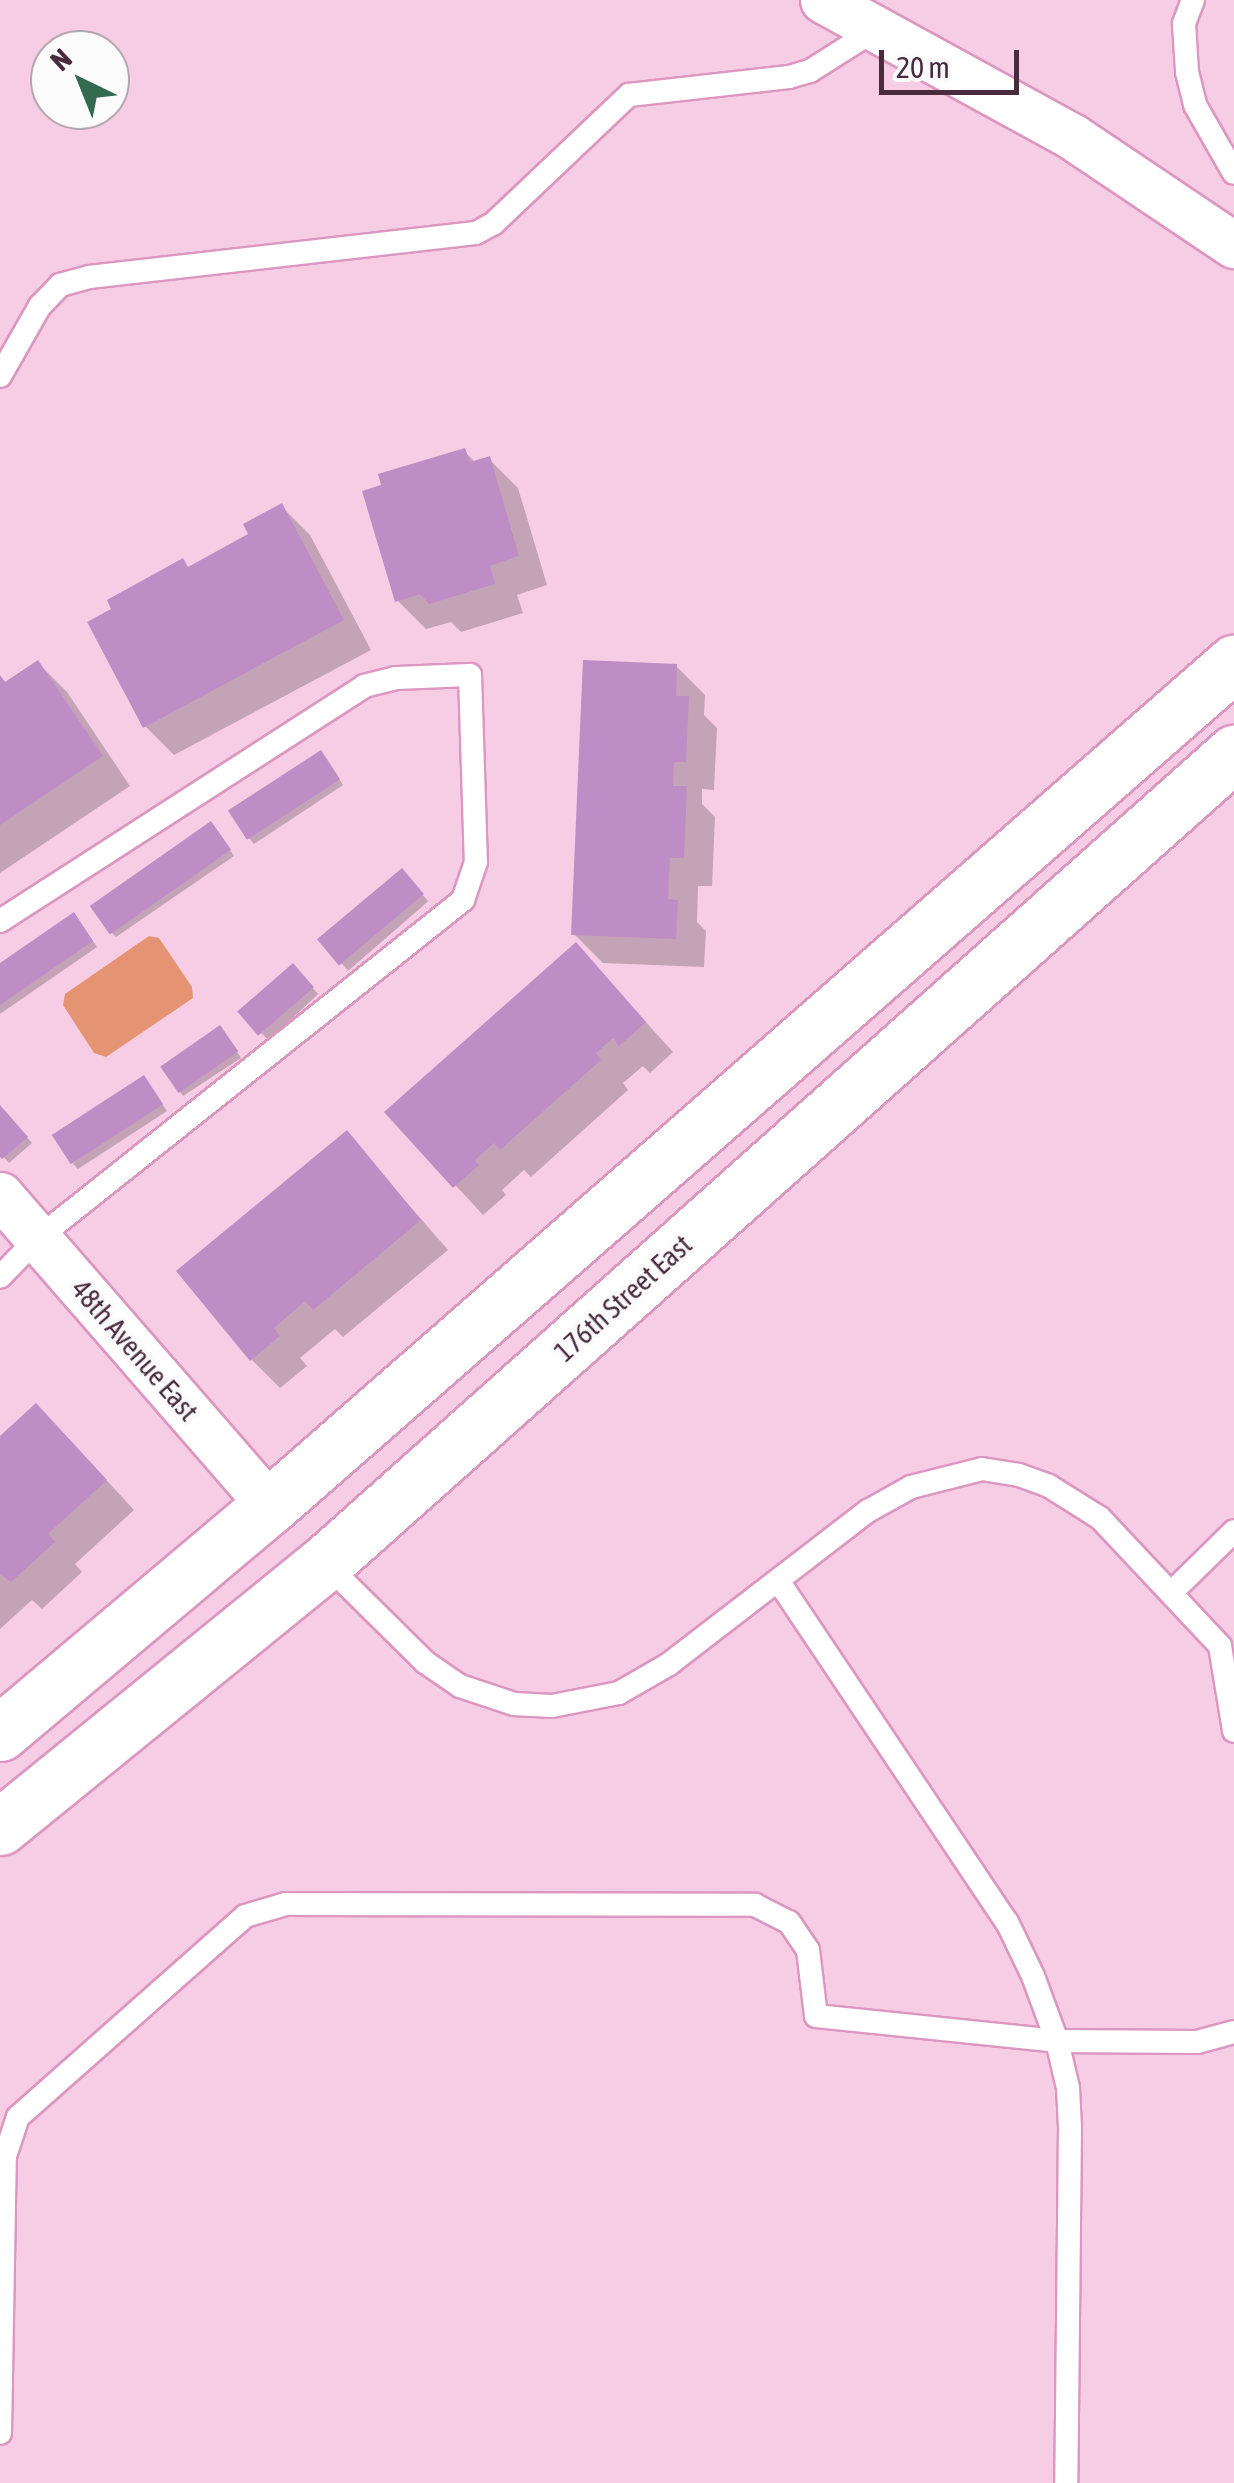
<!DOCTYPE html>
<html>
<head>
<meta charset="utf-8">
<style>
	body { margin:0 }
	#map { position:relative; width:1234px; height:2483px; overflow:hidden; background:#f7cce5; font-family:"Asap Condensed",sans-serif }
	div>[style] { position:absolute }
	.green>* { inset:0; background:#e59473 }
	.shadow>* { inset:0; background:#0003; transform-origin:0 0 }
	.building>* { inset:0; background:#bf8dc6; transform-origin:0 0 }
	.roads { filter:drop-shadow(2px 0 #dc97c1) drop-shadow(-2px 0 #dc97c1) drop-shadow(0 2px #dc97c1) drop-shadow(0 -2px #dc97c1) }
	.lane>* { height:22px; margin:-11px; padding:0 11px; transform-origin:11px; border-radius:11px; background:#fff }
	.street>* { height:45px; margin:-22.5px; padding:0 22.5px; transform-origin:22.5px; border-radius:22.5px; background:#fff }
	.primary>* { height:55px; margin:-27.5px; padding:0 27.5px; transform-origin:27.5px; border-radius:27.5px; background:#fff }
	span { translate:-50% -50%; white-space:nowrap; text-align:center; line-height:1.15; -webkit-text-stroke:9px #fbfbfb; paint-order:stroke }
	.street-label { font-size:28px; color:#482c3e }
	.north { position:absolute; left:30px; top:30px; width:100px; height:100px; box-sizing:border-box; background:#fbfbfb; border:2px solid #b3a8af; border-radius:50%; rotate:317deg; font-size:28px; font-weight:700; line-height:40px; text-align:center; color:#482c3e }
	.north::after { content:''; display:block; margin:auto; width:35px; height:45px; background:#336a51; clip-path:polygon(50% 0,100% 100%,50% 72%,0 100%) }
	.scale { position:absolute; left:879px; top:50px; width:140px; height:45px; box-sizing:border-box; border:5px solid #482c3e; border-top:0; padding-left:12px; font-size:30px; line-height:35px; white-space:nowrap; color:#482c3e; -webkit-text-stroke:8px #fbfbfb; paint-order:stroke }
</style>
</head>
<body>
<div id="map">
	<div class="green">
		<div style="clip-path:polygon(149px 936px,159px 938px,192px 987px,193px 998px,106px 1057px,94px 1053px,63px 1005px,65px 994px)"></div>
	</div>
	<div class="shadow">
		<div style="clip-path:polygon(464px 451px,476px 463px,489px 459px,518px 488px,547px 585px,517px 595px,523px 613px,461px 632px,451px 622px,426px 629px,397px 600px)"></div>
		<div style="clip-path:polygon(281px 506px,310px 535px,371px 650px,174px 755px,145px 726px,183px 562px,190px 569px,252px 535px)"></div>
		<div style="clip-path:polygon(38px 663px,67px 692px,130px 786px,0 873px,0 677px,7px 684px)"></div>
		<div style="clip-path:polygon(676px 666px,705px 695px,704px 715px,717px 728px,714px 790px,702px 789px,702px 804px,715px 817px,712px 886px,698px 886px,697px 922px,706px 931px,704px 967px,603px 963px,574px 934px)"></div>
		<div style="clip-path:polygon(326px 759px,343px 785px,254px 844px,249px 838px)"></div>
		<div style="clip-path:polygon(216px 830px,234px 856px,116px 937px,111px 932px)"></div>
		<div style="left:402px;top:871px;width:40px;height:106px;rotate:49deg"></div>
		<div style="clip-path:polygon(79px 921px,97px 947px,0 1014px,0 966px)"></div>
		<div style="clip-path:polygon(576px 945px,673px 1052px,650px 1073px,643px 1066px,623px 1083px,628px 1090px,531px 1177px,524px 1170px,502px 1190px,506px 1195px,483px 1215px,388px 1112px)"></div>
		<div style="left:293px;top:967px;width:37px;height:68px;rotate:47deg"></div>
		<div style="clip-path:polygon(225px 1033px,241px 1058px,183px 1096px,162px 1067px)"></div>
		<div style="clip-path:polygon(149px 1084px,167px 1111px,78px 1169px,73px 1164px)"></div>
		<div style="clip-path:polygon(0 1107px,32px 1143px,9px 1163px,0 1153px)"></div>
		<div style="clip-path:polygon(347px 1134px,448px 1250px,343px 1337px,335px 1329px,300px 1358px,307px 1366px,280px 1388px,251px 1359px)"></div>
		<div style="clip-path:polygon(65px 1435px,134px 1510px,75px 1564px,82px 1572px,42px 1609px,32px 1600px,0 1629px,0 1440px)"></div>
	</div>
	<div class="building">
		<div style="clip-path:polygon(465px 448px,470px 462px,490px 456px,519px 556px,490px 566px,495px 584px,429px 604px,420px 594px,395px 602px,362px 491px,381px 485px,378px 474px)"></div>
		<div style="clip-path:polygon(282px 503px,344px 620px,143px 728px,87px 622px,111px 609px,107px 600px,183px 558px,188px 567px,248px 534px,243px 524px)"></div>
		<div style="clip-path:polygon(38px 660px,103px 756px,0 825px,0 675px,5px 682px)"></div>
		<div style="clip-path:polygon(583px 660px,677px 664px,676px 696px,689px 696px,686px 762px,674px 762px,673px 786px,687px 786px,684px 858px,670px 858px,668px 899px,678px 900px,676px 939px,571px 935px)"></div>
		<div style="left:321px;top:750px;width:35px;height:111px;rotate:57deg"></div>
		<div style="left:211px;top:821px;width:35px;height:148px;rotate:55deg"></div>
		<div style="left:402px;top:868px;width:34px;height:111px;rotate:50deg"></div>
		<div style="clip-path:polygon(74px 912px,93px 941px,0 1005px,0 963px)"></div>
		<div style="clip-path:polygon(576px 942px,646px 1022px,619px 1046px,613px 1038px,596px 1053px,601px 1060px,500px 1150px,494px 1143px,475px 1160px,479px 1165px,453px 1188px,384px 1112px)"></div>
		<div style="left:293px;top:963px;width:32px;height:74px;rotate:49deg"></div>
		<div style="left:220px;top:1025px;width:32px;height:73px;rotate:55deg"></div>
		<div style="left:144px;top:1075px;width:35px;height:110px;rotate:57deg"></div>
		<div style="clip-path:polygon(0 1105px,28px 1137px,2px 1159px,0 1157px)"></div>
		<div style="clip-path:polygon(347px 1130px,421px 1220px,313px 1310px,305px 1301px,274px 1328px,280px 1336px,250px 1361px,176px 1271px)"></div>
		<div style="clip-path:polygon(36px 1403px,107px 1480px,48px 1534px,55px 1542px,11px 1582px,0 1574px,0 1436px)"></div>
	</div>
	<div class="roads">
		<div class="lane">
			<div style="left:1193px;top:0;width:26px;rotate:111deg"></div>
			<div style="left:1184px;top:24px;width:48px;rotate:86.4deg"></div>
			<div style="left:1187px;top:72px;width:34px;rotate:76deg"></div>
			<div style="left:1195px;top:105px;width:78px;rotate:60.2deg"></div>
			<div style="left:0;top:376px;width:81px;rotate:-60.3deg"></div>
			<div style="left:40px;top:306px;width:29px;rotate:-46deg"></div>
			<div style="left:60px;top:285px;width:30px;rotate:-15deg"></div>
			<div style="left:89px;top:277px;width:389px;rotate:-6.5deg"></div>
			<div style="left:476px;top:233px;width:21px;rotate:-29deg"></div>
			<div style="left:494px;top:223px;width:186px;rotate:-43.5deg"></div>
			<div style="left:629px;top:95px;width:161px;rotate:-6.4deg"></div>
			<div style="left:789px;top:77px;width:22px;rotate:-16deg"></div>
			<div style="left:810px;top:71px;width:80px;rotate:-32.3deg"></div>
			<div style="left:0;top:921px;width:433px;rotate:-32.8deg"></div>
			<div style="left:364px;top:686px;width:33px;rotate:-14deg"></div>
			<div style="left:396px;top:678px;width:74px;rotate:-2.3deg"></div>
			<div style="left:470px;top:675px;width:187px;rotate:88.2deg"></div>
			<div style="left:476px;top:862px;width:40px;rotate:108.9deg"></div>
			<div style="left:463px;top:900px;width:543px;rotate:141.5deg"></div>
			<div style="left:38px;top:1238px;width:54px;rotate:134.3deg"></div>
			<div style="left:325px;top:1563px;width:141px;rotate:44.7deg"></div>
			<div style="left:425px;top:1662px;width:42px;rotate:34.4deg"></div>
			<div style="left:460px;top:1686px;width:57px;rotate:18.4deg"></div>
			<div style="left:514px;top:1704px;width:38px;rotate:3deg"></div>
			<div style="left:552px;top:1706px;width:68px;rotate:-11deg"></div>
			<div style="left:619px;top:1693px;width:58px;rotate:-30.1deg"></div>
			<div style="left:669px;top:1664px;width:251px;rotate:-37.6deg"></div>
			<div style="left:868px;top:1511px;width:49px;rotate:-29.2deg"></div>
			<div style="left:911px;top:1487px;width:73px;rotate:-14.2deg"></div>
			<div style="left:982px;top:1469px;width:37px;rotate:9deg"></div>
			<div style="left:1019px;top:1475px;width:32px;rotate:20deg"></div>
			<div style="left:1049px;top:1486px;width:60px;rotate:32.1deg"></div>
			<div style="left:1100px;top:1518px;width:175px;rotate:46.8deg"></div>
			<div style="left:1220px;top:1646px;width:86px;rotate:80.6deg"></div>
			<div style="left:779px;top:1582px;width:409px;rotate:56.2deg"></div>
			<div style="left:1007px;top:1922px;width:60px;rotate:64.3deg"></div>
			<div style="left:1033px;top:1976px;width:69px;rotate:69.7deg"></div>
			<div style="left:1057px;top:2041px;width:48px;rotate:76.8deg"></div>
			<div style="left:1068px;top:2088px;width:40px;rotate:87.1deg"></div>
			<div style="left:1070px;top:2128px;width:355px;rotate:90.6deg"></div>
			<div style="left:1171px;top:1593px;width:88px;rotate:-44.5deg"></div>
			<div style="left:0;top:2433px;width:277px;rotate:-89deg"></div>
			<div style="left:5px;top:2156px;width:41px;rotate:-71.6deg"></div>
			<div style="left:18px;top:2117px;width:303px;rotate:-41.5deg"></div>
			<div style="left:245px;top:1916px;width:43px;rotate:-16.3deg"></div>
			<div style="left:286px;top:1904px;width:469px;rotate:0.1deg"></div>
			<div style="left:755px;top:1905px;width:38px;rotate:27deg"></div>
			<div style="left:789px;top:1922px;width:34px;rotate:56deg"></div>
			<div style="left:808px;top:1950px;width:66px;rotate:83.1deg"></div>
			<div style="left:816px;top:2016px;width:242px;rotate:5.9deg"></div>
			<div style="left:1057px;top:2041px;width:140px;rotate:0.4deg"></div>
			<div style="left:1197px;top:2042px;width:38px;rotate:-15deg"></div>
		</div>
		<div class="street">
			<div style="left:823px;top:0;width:285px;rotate:28.7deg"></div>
			<div style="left:1073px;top:137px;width:194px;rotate:33.9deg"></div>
			<div style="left:0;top:1195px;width:412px;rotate:49deg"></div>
		</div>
		<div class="primary">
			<div style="left:0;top:1733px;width:353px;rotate:-40.1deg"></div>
			<div style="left:270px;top:1506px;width:1281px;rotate:-41.17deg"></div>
			<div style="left:0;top:1827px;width:419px;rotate:-39.1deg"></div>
			<div style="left:325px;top:1563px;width:1218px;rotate:-41.7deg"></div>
		</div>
	</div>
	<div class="street-label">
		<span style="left:623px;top:1298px;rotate:-42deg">176th Street East</span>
		<span style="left:135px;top:1350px;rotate:49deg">48th Avenue East</span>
	</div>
	<div class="north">N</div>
	<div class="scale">20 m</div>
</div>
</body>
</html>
